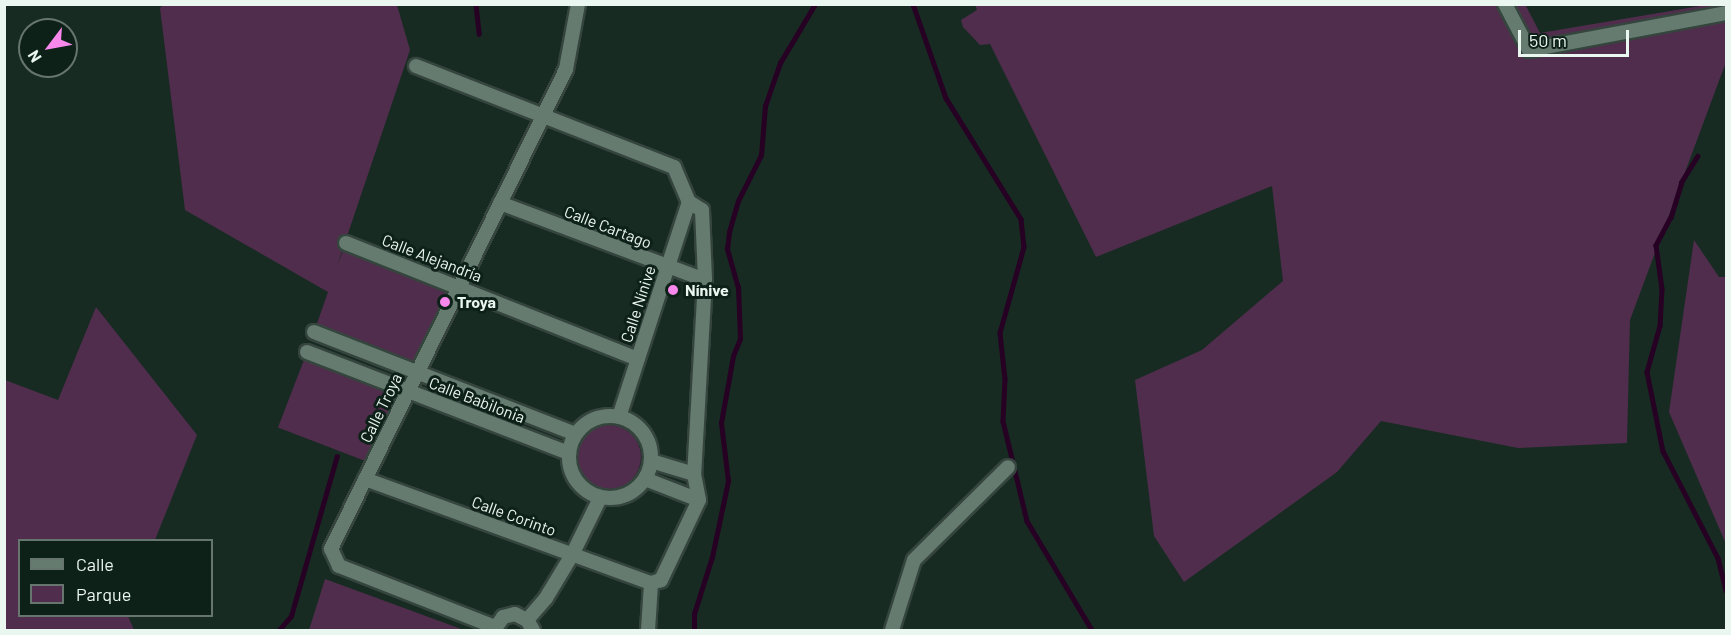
<!DOCTYPE html>
<html>
<head>
<meta charset="utf-8">
<style>
	body { margin:0 }
	#map { position:relative; width:1731px; height:635px; overflow:hidden; background:#172b22; font-family:Barlow,sans-serif }
	div>[style] { position:absolute }
	.green>* { inset:0; background:#502d4c; transform-origin:0 0 }
	.round { border-radius:50% }
	.stream>* { height:4.5px; margin:-2.25px; padding:0 2.25px; transform-origin:2.25px; border-radius:2.25px; background:#270124 }
	.roads { filter:drop-shadow(2px 0 #35453e) drop-shadow(-2px 0 #35453e) drop-shadow(0 2px #35453e) drop-shadow(0 -2px #35453e) }
	.street>* { height:14px; margin:-7px; padding:0 7px; transform-origin:7px; border-radius:7px; background:#657b70 }
	.street>.ring { margin:-7px; padding:0; box-sizing:content-box; background:none; border:14px solid #657b70; border-radius:50% }
	.dots>* { width:16px; height:16px; translate:-50% -50%; box-sizing:border-box; border:3px solid #0e2119; border-radius:50% }
	span { translate:-50% -50%; white-space:nowrap; text-align:center; line-height:1.15; -webkit-text-stroke:6px #0e2119; paint-order:stroke }
	.street-label { font-size:16px; color:#eaf6f0 }
	.poi-label { font-size:16px; color:#eaf6f0; font-weight:700 }
	.left { translate:0 -50%; text-align:left }
	.frame { position:absolute; inset:0; border:6px solid #eaf6f0; pointer-events:none }
	.legend { position:absolute; left:18px; top:539px; width:195px; height:78px; box-sizing:border-box; background:#0e2119; border:2px solid #66766f; margin:0; padding:8px 10px; list-style:none; font-size:18px; color:#eaf6f0 }
	.legend li { display:flex; align-items:center; gap:12px; height:30px }
	.legend b { width:30px; border:2px solid #66766f }
	.north { position:absolute; left:18px; top:18px; width:60px; height:60px; box-sizing:border-box; background:#0e2119; border:2px solid #66766f; border-radius:50%; rotate:238deg; font-size:16px; font-weight:700; line-height:24px; text-align:center; color:#eaf6f0 }
	.north::after { content:''; display:block; margin:auto; width:21px; height:27px; background:#f888eb; clip-path:polygon(50% 0,100% 100%,50% 72%,0 100%) }
	.scale { position:absolute; left:1518px; top:30px; width:111px; height:27px; box-sizing:border-box; border:3px solid #eaf6f0; border-top:0; padding-left:8px; font-size:18px; line-height:21px; white-space:nowrap; color:#eaf6f0; -webkit-text-stroke:4px #0e2119; paint-order:stroke }
</style>
</head>
<body>
<div id="map">
	<div class="green">
		<div style="clip-path:polygon(164px 4px,397px 5px,410px 50px,337px 266px,346px 243px,459px 286px,418px 371px,314px 332px,328px 292px,185px 210px,160px 8px)"></div>
		<div style="clip-path:polygon(975px 4px,1525px 4px,1540px 33px,1706px 5px,1726px 5px,1726px 62px,1630px 320px,1627px 443px,1518px 448px,1381px 421px,1337px 472px,1184px 582px,1154px 536px,1135px 380px,1202px 350px,1283px 281px,1272px 186px,1096px 257px,990px 44px,980px 45px,963px 27px,961px 20px,977px 10px)"></div>
		<div style="clip-path:polygon(1694px 240px,1719px 277px,1726px 277px,1726px 544px,1669px 412px)"></div>
		<div style="clip-path:polygon(96px 307px,197px 435px,155px 540px,20px 540px,20px 616px,128px 616px,134px 630px,5px 630px,5px 380px,58px 400px)"></div>
		<div style="left:307px;top:352px;width:108px;height:81px;rotate:21deg"></div>
		<div class="round" style="left:577px;top:425px;width:64px;height:64px"></div>
		<div style="clip-path:polygon(325px 579px,464px 630px,309px 630px)"></div>
	</div>
	<div class="stream">
		<div style="left:476px;top:4px;width:30px;rotate:84deg"></div>
		<div style="left:913px;top:4px;width:100px;rotate:70.7deg"></div>
		<div style="left:946px;top:98px;width:142px;rotate:58.2deg"></div>
		<div style="left:1021px;top:219px;width:28px;rotate:84deg"></div>
		<div style="left:1024px;top:247px;width:89px;rotate:105.6deg"></div>
		<div style="left:1000px;top:333px;width:46px;rotate:83.8deg"></div>
		<div style="left:1005px;top:379px;width:42px;rotate:92.7deg"></div>
		<div style="left:1003px;top:421px;width:103px;rotate:76.5deg"></div>
		<div style="left:1027px;top:521px;width:127px;rotate:59.2deg"></div>
		<div style="left:1698px;top:156px;width:31px;rotate:122deg"></div>
		<div style="left:1682px;top:182px;width:37px;rotate:107deg"></div>
		<div style="left:1671px;top:217px;width:32px;rotate:118deg"></div>
		<div style="left:1656px;top:245px;width:44px;rotate:82.2deg"></div>
		<div style="left:1662px;top:289px;width:37px;rotate:93deg"></div>
		<div style="left:1660px;top:326px;width:48px;rotate:105.8deg"></div>
		<div style="left:1647px;top:372px;width:81px;rotate:78.6deg"></div>
		<div style="left:1663px;top:451px;width:120px;rotate:62.8deg"></div>
		<div style="left:1718px;top:558px;width:33px;rotate:76deg"></div>
		<div style="left:279px;top:630px;width:18px;rotate:-49deg"></div>
		<div style="left:291px;top:616px;width:166px;rotate:-74deg"></div>
		<div style="left:694px;top:630px;width:16px;rotate:-90deg"></div>
		<div style="left:694px;top:614px;width:60px;rotate:-72.5deg"></div>
		<div style="left:712px;top:557px;width:78px;rotate:-78.1deg"></div>
		<div style="left:728px;top:481px;width:58px;rotate:-96.9deg"></div>
		<div style="left:721px;top:423px;width:68px;rotate:-79.8deg"></div>
		<div style="left:733px;top:356px;width:18px;rotate:-68deg"></div>
		<div style="left:740px;top:339px;width:51px;rotate:-92.2deg"></div>
		<div style="left:738px;top:288px;width:41px;rotate:-105.8deg"></div>
		<div style="left:727px;top:249px;width:17px;rotate:-83deg"></div>
		<div style="left:729px;top:232px;width:32px;rotate:-74deg"></div>
		<div style="left:738px;top:201px;width:51px;rotate:-63.4deg"></div>
		<div style="left:761px;top:155px;width:49px;rotate:-85.3deg"></div>
		<div style="left:765px;top:106px;width:46px;rotate:-70.8deg"></div>
		<div style="left:780px;top:63px;width:69px;rotate:-59.3deg"></div>
	</div>
	<div class="roads">
		<div class="street">
			<div style="left:1505px;top:4px;width:52px;rotate:62.4deg"></div>
			<div style="left:1529px;top:50px;width:200px;rotate:-10.6deg"></div>
			<div style="left:416px;top:66px;width:277px;rotate:21.4deg"></div>
			<div style="left:674px;top:167px;width:38px;rotate:67deg"></div>
			<div style="left:689px;top:202px;width:15px;rotate:32deg"></div>
			<div style="left:702px;top:210px;width:70px;rotate:87.5deg"></div>
			<div style="left:705px;top:280px;width:194px;rotate:93.2deg"></div>
			<div style="left:694px;top:474px;width:26px;rotate:79deg"></div>
			<div style="left:699px;top:500px;width:89px;rotate:115.4deg"></div>
			<div style="left:661px;top:580px;width:10px;rotate:163deg"></div>
			<div style="left:500px;top:203px;width:219px;rotate:20.6deg"></div>
			<div style="left:346px;top:243px;width:314px;rotate:21.7deg"></div>
			<div style="left:314px;top:332px;width:280px;rotate:21.3deg"></div>
			<div style="left:307px;top:352px;width:281px;rotate:21.1deg"></div>
			<div class="ring" style="left:569px;top:416px;width:68px;height:68px"></div>
			<div style="left:619px;top:417px;width:226px;rotate:-72deg"></div>
			<div style="left:651px;top:461px;width:45px;rotate:16.8deg"></div>
			<div style="left:365px;top:479px;width:304px;rotate:20deg"></div>
			<div style="left:645px;top:479px;width:58px;rotate:21.3deg"></div>
			<div style="left:527px;top:620px;width:29px;rotate:-49deg"></div>
			<div style="left:546px;top:598px;width:50px;rotate:-58.8deg"></div>
			<div style="left:572px;top:555px;width:64px;rotate:-63.8deg"></div>
			<div style="left:495px;top:627px;width:168px;rotate:-158.6deg"></div>
			<div style="left:339px;top:566px;width:19px;rotate:-115deg"></div>
			<div style="left:331px;top:549px;width:534px;rotate:-63.91deg"></div>
			<div style="left:566px;top:69px;width:66px;rotate:-79.5deg"></div>
			<div style="left:494px;top:630px;width:16px;rotate:-55deg"></div>
			<div style="left:503px;top:617px;width:12px;rotate:-14deg"></div>
			<div style="left:515px;top:614px;width:13px;rotate:27deg"></div>
			<div style="left:527px;top:620px;width:12px;rotate:59deg"></div>
			<div style="left:648px;top:630px;width:47px;rotate:-86.3deg"></div>
			<div style="left:892px;top:630px;width:73px;rotate:-72.6deg"></div>
			<div style="left:914px;top:560px;width:132px;rotate:-44.7deg"></div>
		</div>
	</div>
	<div class="dots">
		<div style="left:673px;top:290px;background:#f888eb"></div>
		<div style="left:445px;top:302px;background:#f888eb"></div>
	</div>
	<div class="street-label">
		<span style="left:608px;top:227px;rotate:21deg">Calle Cartago</span>
		<span style="left:432px;top:258px;rotate:21deg">Calle Alejandría</span>
		<span style="left:638px;top:304px;rotate:-72deg">Calle Nínive</span>
		<span style="left:477px;top:400px;rotate:21deg">Calle Babilonia</span>
		<span style="left:381px;top:408px;rotate:-64deg">Calle Troya</span>
		<span style="left:514px;top:516px;rotate:20deg">Calle Corinto</span>
	</div>
	<div class="poi-label">
		<span class="left" style="left:685px;top:290px">Nínive</span>
		<span class="left" style="left:457px;top:302px">Troya</span>
	</div>
	<div class="frame"></div>
	<ul class="legend">
	<li><b style="height:8px;background:#657b70"></b>Calle</li>
	<li><b style="height:16px;background:#502d4c"></b>Parque</li>
	</ul>
	<div class="north">N</div>
	<div class="scale">50 m</div>
</div>
</body>
</html>
